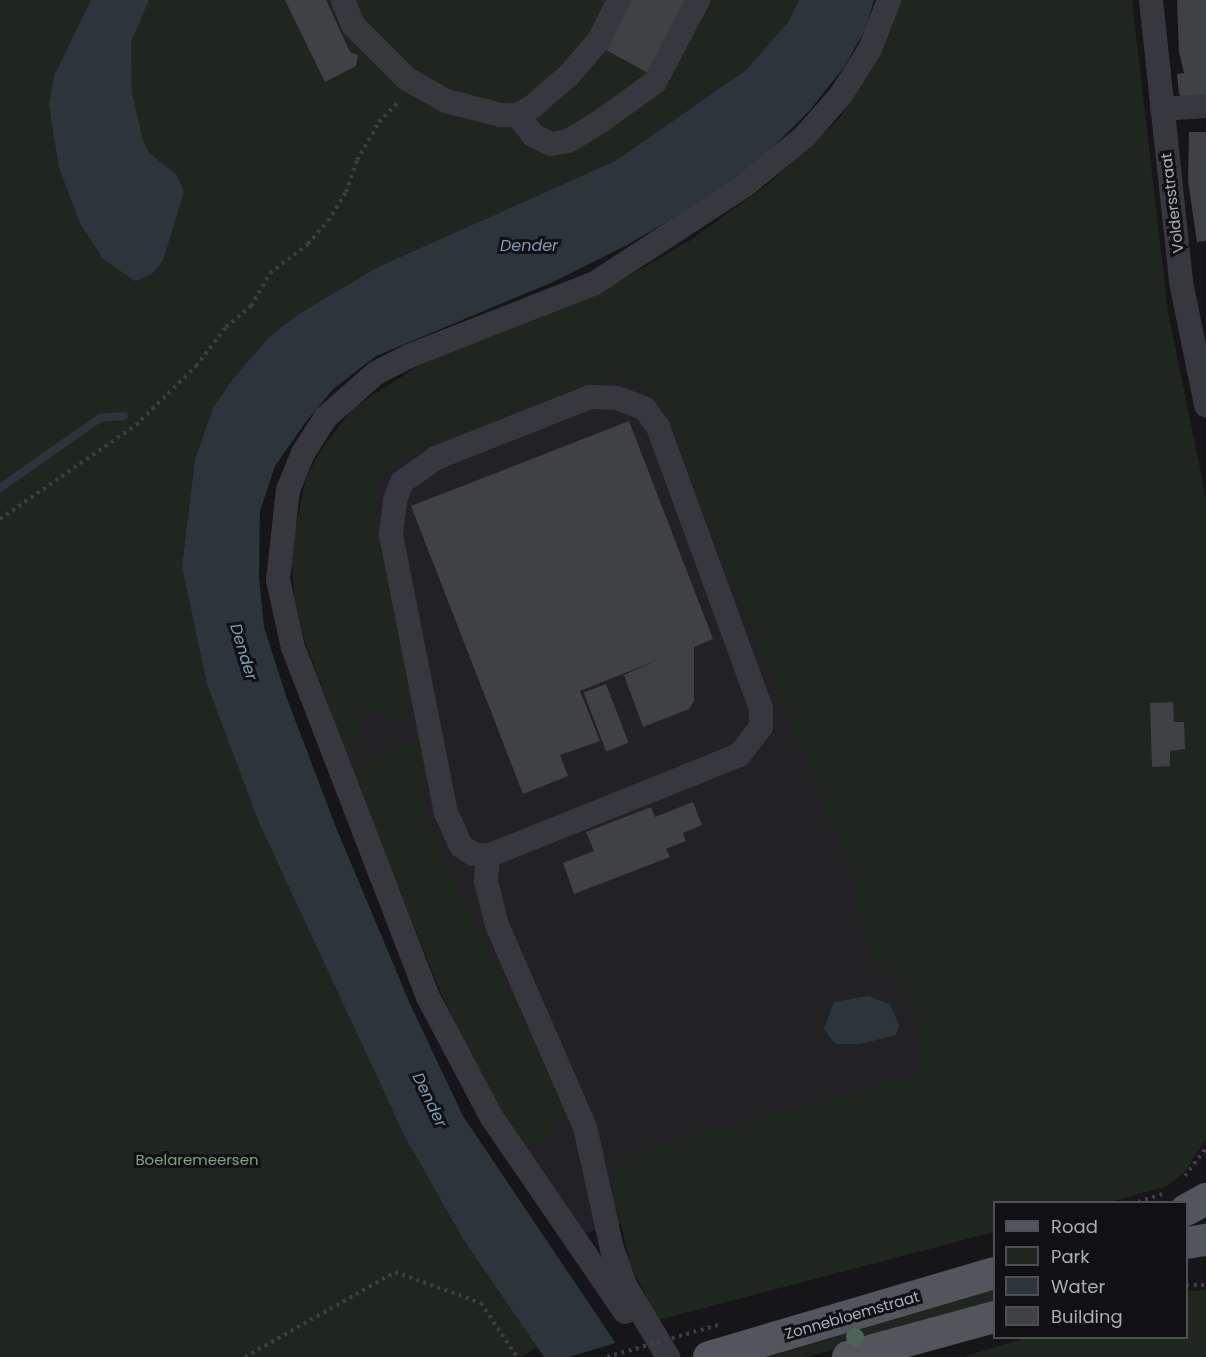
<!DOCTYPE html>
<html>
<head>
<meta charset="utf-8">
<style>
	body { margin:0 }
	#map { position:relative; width:1206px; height:1357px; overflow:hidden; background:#161618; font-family:Poppins,sans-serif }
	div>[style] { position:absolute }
	.built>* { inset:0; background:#222225 }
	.green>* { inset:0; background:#1e261f }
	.water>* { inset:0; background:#2c353c }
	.pier>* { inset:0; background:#161618 }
	.stream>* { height:8px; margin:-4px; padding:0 4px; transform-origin:4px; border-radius:4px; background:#2c353c }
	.building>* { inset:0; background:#404145; transform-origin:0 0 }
	.path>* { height:4px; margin-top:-2px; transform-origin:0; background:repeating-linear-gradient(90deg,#3d3f44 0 3px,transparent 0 7.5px) }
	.minor>* { height:24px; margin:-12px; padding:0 12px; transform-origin:12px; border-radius:12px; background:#37383d }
	.major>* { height:32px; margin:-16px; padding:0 16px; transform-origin:16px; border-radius:16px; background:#53555c }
	.path-bridge>* { height:4px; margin-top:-2px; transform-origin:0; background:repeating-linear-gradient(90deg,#3d3f44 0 3px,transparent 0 7.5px) }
	.trees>* { width:18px; height:18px; margin:-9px; border-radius:50%; background:#506452 }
	span { translate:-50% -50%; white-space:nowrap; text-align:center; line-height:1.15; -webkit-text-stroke:6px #111113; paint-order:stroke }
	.street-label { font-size:15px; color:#a8adb8 }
	.park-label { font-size:15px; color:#7fa381 }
	.water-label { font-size:16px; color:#7f9bb3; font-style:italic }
	.legend { position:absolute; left:993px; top:1201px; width:195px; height:138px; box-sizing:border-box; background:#111113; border:2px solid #4d4f55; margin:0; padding:8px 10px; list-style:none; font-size:18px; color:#a8adb8 }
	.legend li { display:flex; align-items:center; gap:12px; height:30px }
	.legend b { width:30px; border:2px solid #4d4f55 }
</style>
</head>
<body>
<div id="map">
	<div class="built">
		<div style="clip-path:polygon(634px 280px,968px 1137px,581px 1234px,524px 1149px,441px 993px,351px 768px,295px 612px,306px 479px,320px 451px)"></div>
	</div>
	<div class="green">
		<div style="clip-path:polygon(0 0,799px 0,788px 22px,746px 70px,615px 161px,378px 267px,213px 408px,195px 459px,182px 566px,260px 825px,405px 1137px,463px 1239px,538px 1347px,520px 1357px,0 1357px)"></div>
		<div style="clip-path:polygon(900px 0,1132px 0,1168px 312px,1206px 498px,1206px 1140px,1184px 1173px,1167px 1186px,1110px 1202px,994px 1202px,994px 1232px,658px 1320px,630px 1264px,614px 1193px,615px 1167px,638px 1151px,912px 1077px,920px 1064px,914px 1002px,893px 976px,871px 960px,851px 871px,664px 409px,638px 383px,608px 381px,502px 418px,391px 466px,378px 484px,374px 500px,413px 703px,409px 713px,396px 720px,376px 711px,357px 718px,363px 737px,345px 751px,295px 612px,291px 550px,306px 479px,320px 451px,353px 408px,429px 359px,617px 283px,689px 241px,767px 185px,838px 120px,865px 79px)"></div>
		<div style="clip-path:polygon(415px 745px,423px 750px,425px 767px,418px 793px,421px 809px,561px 1101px,561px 1116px,553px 1132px,524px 1149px,489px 1096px,441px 993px,351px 768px,396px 747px)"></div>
		<div style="clip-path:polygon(994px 1289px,994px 1309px,804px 1357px,769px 1357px)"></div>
		<div style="clip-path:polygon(1206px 1290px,1206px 1357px,963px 1357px,1025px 1338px,1186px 1338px,1187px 1291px)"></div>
	</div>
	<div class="water">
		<div style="clip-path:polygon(91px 0,149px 0,131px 42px,132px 93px,143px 141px,150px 154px,177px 175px,184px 192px,163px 260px,152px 274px,135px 281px,103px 259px,80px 223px,59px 168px,54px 137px,49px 104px,54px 76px)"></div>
		<div style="clip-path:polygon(799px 0,874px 0,865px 30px,844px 67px,810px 110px,765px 155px,709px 197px,627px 245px,553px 282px,376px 356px,333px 389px,305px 423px,275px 466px,260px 511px,259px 577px,264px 627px,286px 696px,335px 825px,410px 1004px,463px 1116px,625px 1357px,544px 1357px,463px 1239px,405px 1137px,260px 825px,207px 684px,182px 566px,195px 459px,213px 408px,233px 379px,269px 337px,299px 314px,378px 267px,615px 161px,746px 70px,788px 22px)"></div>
		<div style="clip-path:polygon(868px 996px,890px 1004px,899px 1025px,896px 1035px,860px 1044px,835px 1044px,824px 1029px,834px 1002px)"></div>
	</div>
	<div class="pier">
		<div style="clip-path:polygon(618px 1342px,628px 1357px,569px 1357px,615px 1343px)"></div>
	</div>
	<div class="stream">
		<div style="left:0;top:488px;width:122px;rotate:-35deg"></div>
		<div style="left:100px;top:418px;width:24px;rotate:-5deg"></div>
	</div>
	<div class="building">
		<div style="clip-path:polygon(285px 0,326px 0,350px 52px,358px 55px,356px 66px,325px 82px)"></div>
		<div style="clip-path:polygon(630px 0,689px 0,652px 75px,606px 50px)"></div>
		<div style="clip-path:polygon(1177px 0,1206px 0,1206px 99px,1186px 101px,1179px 94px,1177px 74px,1184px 73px,1179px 52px)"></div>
		<div style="clip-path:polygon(1189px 132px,1206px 132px,1206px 241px,1197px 242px,1188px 181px)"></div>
		<div style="clip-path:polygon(629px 421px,713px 639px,694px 647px,694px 701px,689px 709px,643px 727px,624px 675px,660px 659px,580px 691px,600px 741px,560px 755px,568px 776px,523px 794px,411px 506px)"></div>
		<div style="left:606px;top:684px;width:63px;height:24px;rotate:69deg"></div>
		<div style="clip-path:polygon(1173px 702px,1174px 722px,1184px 722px,1185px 749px,1170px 751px,1170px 766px,1152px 767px,1150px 703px)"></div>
		<div style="clip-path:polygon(693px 802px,702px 825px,683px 833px,686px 841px,666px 849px,670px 857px,574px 894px,563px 863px,594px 851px,586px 832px,651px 807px,655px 817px)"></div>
	</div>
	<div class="path">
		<div style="left:0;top:519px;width:165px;rotate:-34.7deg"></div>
		<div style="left:136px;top:425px;width:84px;rotate:-44.5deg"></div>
		<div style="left:196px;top:366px;width:49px;rotate:-52.4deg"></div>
		<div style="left:226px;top:327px;width:33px;rotate:-40deg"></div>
		<div style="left:251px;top:306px;width:38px;rotate:-60deg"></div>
		<div style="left:270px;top:273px;width:48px;rotate:-37.3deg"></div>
		<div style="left:308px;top:244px;width:30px;rotate:-49deg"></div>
		<div style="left:328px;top:221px;width:34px;rotate:-58deg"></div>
		<div style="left:346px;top:192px;width:34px;rotate:-71deg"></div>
		<div style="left:357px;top:160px;width:44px;rotate:-59.9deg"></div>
		<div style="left:379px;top:122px;width:28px;rotate:-46deg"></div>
		<div style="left:1185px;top:1176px;width:35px;rotate:-53deg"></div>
		<div style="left:1138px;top:1202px;width:26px;rotate:-18deg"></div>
		<div style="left:1186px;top:1285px;width:20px"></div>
		<div style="left:245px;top:1357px;width:172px;rotate:-29.5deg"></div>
		<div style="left:395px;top:1272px;width:91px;rotate:19.8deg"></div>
		<div style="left:481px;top:1303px;width:65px;rotate:56.3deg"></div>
	</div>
	<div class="minor">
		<div style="left:343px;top:0;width:27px;rotate:68deg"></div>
		<div style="left:353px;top:25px;width:76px;rotate:45deg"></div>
		<div style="left:407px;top:79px;width:45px;rotate:29.4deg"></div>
		<div style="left:446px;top:101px;width:57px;rotate:14.3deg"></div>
		<div style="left:501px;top:115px;width:16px"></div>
		<div style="left:517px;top:115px;width:17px;rotate:-28deg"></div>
		<div style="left:532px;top:107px;width:49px;rotate:-40.9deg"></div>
		<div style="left:569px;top:75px;width:46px;rotate:-49.4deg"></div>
		<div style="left:599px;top:40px;width:45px;rotate:-63.4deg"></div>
		<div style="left:1151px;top:0;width:284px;rotate:83.9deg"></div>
		<div style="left:1181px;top:282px;width:126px;rotate:78.5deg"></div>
		<div style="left:1162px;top:109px;width:44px;rotate:-3.9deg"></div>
		<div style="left:517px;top:115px;width:26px;rotate:51deg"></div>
		<div style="left:533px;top:135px;width:20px;rotate:27deg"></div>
		<div style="left:551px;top:144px;width:17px;rotate:-10deg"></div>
		<div style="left:568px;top:141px;width:39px;rotate:-31deg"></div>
		<div style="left:601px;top:121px;width:67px;rotate:-35.8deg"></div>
		<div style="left:655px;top:82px;width:93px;rotate:-62.3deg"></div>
		<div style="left:488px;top:856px;width:15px;rotate:-172deg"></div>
		<div style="left:473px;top:854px;width:14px;rotate:-146deg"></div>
		<div style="left:461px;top:846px;width:36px;rotate:-114deg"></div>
		<div style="left:446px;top:813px;width:284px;rotate:-101.2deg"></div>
		<div style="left:391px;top:534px;width:34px;rotate:-83deg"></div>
		<div style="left:395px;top:500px;width:19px;rotate:-69deg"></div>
		<div style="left:402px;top:482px;width:42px;rotate:-35.2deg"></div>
		<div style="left:436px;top:458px;width:166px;rotate:-21.6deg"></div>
		<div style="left:590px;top:397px;width:27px;rotate:2deg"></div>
		<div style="left:617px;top:398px;width:30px;rotate:21deg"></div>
		<div style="left:645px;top:409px;width:22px;rotate:54deg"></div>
		<div style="left:658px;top:427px;width:300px;rotate:69.9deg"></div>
		<div style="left:761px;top:709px;width:18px;rotate:90deg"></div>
		<div style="left:761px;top:727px;width:36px;rotate:128deg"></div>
		<div style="left:739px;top:755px;width:271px;rotate:158.1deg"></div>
		<div style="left:488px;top:856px;width:25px;rotate:95deg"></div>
		<div style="left:486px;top:881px;width:45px;rotate:76deg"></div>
		<div style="left:497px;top:925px;width:220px;rotate:66.5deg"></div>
		<div style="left:585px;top:1127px;width:125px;rotate:77.5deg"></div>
		<div style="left:612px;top:1249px;width:40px;rotate:69.8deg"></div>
		<div style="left:626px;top:1287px;width:82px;rotate:59deg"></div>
		<div style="left:625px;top:1312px;width:235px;rotate:-124.4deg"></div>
		<div style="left:492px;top:1118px;width:137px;rotate:-117.9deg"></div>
		<div style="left:428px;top:997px;width:374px;rotate:-111.1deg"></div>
		<div style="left:293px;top:648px;width:70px;rotate:-102.4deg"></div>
		<div style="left:278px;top:580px;width:91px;rotate:-83.7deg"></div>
		<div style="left:288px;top:490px;width:40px;rotate:-68deg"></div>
		<div style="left:303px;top:453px;width:43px;rotate:-57.4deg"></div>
		<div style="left:326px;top:417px;width:67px;rotate:-41.3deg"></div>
		<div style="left:376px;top:373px;width:37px;rotate:-27deg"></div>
		<div style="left:409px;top:356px;width:200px;rotate:-21.4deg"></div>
		<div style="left:595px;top:283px;width:178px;rotate:-33.1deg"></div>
		<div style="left:744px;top:186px;width:79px;rotate:-39.3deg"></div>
		<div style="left:805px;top:136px;width:55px;rotate:-48.7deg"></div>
		<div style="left:841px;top:95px;width:54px;rotate:-57.8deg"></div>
		<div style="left:870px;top:49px;width:53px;rotate:-68.8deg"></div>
	</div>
	<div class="major">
		<div style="left:1186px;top:1210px;width:23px;rotate:-29deg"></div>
		<div style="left:1186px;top:1243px;width:20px;rotate:-9deg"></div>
		<div style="left:709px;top:1357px;width:297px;rotate:-16.4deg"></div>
		<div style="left:848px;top:1357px;width:151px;rotate:-15.3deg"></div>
	</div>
	<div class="path-bridge">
		<div style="left:607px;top:1357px;width:116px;rotate:-16.1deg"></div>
	</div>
	<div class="trees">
		<div style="left:855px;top:1337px"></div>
	</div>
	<div class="street-label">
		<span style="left:1172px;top:203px;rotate:-97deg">Voldersstraat</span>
		<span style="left:852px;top:1315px;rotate:-16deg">Zonnebloemstraat</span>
	</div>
	<div class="park-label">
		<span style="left:197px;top:1160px">Boelaremeersen</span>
	</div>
	<div class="water-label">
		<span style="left:529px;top:246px">Dender</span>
		<span style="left:243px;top:652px;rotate:73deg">Dender</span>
		<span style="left:429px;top:1100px;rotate:64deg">Dender</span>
	</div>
	<ul class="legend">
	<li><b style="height:8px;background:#53555c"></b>Road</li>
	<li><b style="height:16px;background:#1e261f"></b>Park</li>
	<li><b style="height:16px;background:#2c353c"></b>Water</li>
	<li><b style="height:16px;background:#404145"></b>Building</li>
	</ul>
</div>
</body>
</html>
